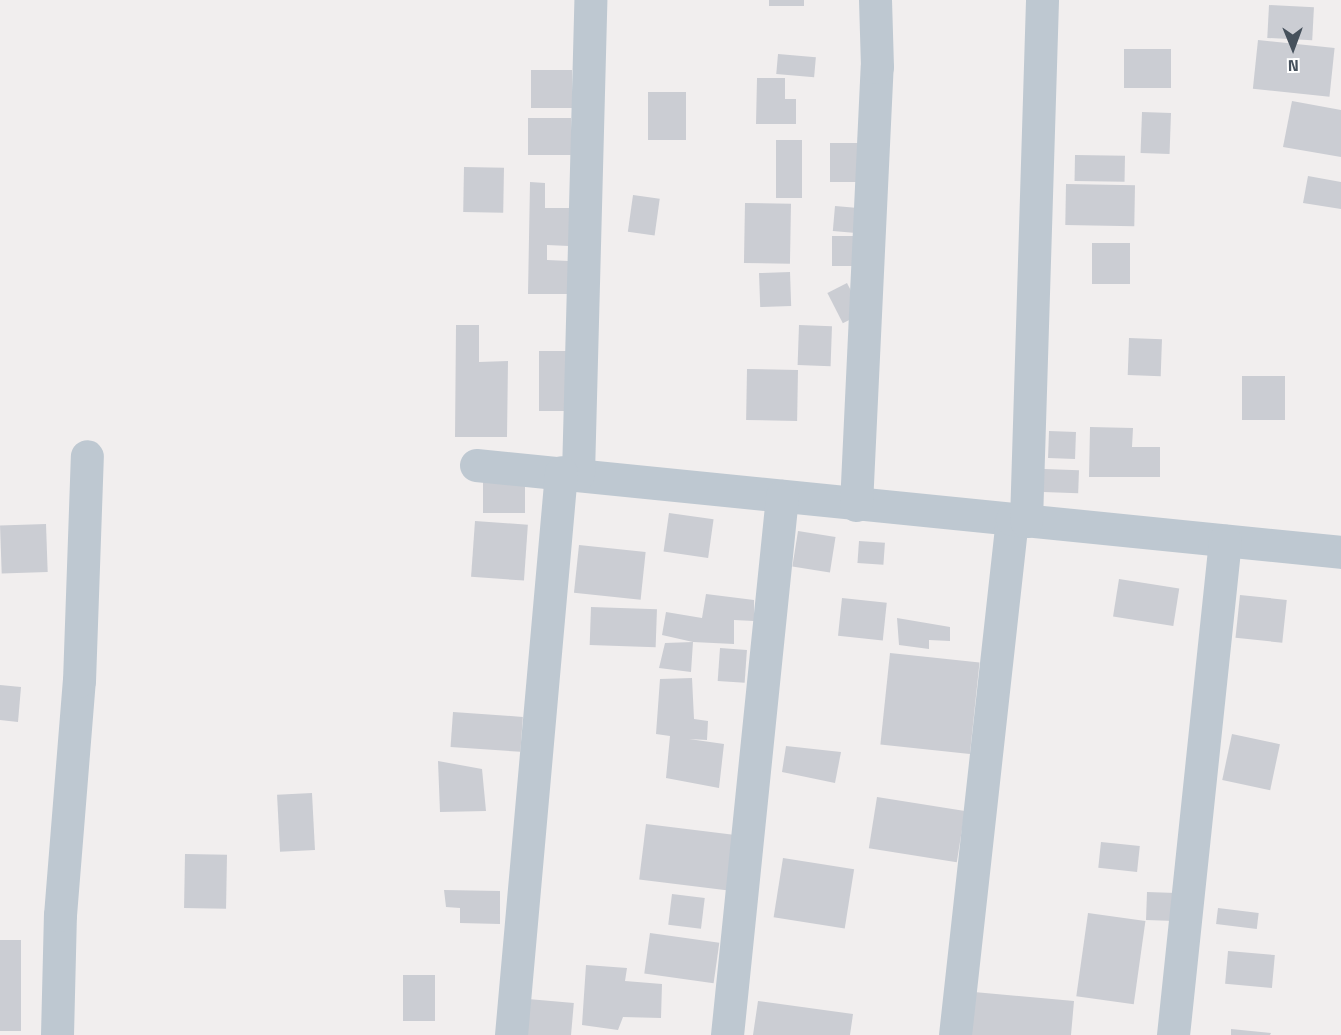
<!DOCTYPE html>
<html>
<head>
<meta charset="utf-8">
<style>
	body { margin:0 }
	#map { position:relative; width:1341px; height:1035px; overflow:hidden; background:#f1eeee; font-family:"Titillium Web",sans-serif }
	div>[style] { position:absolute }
	.building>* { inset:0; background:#cbcdd3; transform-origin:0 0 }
	.minor>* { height:33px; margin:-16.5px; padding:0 16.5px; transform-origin:16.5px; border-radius:16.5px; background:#bec8d1 }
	span { translate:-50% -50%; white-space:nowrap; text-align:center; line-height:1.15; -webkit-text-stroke:6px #fff; paint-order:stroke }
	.north { position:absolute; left:1263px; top:18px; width:60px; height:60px; -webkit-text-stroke:4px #fff; paint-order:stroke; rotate:179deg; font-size:16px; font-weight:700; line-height:24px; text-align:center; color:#46515c }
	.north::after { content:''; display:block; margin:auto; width:21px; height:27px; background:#46515c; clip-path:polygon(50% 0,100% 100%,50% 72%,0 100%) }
</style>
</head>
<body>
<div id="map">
	<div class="building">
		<div style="left:769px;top:0;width:35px;height:6px"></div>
		<div style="left:1269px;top:5px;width:45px;height:33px;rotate:3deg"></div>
		<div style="left:1258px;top:40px;width:77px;height:49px;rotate:6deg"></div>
		<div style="left:1124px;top:49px;width:47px;height:39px"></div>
		<div style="left:778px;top:54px;width:38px;height:20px;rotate:5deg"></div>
		<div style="left:531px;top:70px;width:41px;height:38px"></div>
		<div style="clip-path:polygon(757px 78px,785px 78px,785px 99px,796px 99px,796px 124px,756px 124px)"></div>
		<div style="left:648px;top:92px;width:38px;height:48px"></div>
		<div style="clip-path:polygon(1292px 101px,1341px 110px,1341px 157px,1283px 147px)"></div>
		<div style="left:1142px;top:112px;width:29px;height:41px;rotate:2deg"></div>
		<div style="left:528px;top:118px;width:43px;height:37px"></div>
		<div style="left:776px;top:140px;width:26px;height:58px"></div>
		<div style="left:830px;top:143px;width:34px;height:39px"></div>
		<div style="left:1075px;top:155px;width:50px;height:26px;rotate:1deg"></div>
		<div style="left:464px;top:167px;width:40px;height:45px;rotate:1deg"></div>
		<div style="clip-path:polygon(1308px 176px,1341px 182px,1341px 209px,1303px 203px)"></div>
		<div style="clip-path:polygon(530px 182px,545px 183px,545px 208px,570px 208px,569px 246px,547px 245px,547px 260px,569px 261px,569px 294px,528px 294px)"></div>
		<div style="left:1066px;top:184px;width:69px;height:41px;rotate:1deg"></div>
		<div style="left:633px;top:195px;width:27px;height:37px;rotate:8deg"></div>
		<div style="left:745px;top:203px;width:46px;height:60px;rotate:1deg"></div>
		<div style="left:835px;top:206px;width:32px;height:25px;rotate:5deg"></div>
		<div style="left:832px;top:236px;width:33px;height:30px"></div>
		<div style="left:1092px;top:243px;width:38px;height:41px"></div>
		<div style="left:790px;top:272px;width:34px;height:31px;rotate:88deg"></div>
		<div style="left:847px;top:283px;width:34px;height:22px;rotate:63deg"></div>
		<div style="clip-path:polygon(456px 325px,479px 325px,479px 362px,508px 361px,507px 437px,455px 437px)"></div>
		<div style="left:799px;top:325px;width:33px;height:40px;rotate:2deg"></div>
		<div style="left:1129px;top:338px;width:33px;height:37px;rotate:2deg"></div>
		<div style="left:539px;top:351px;width:34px;height:60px"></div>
		<div style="left:747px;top:369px;width:51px;height:51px;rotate:1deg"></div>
		<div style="left:1242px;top:376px;width:43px;height:44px"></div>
		<div style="clip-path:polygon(1090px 427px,1133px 428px,1132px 447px,1160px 447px,1160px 477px,1089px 477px)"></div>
		<div style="left:1049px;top:431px;width:27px;height:27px;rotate:2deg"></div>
		<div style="left:1044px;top:469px;width:35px;height:23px;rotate:2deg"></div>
		<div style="left:483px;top:482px;width:42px;height:31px"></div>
		<div style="left:669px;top:513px;width:45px;height:39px;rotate:8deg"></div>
		<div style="left:475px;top:521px;width:53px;height:56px;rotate:4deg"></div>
		<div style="left:46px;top:524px;width:48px;height:46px;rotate:88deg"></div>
		<div style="left:798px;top:531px;width:38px;height:36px;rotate:9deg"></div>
		<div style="left:859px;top:541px;width:26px;height:22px;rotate:4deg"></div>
		<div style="left:579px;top:545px;width:67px;height:48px;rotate:6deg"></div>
		<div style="left:1119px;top:579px;width:61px;height:38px;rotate:9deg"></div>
		<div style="clip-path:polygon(706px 594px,754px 600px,754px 621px,734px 620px,734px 644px,693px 642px,691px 672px,659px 668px,665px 643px,693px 642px,662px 635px,666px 612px,702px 618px)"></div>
		<div style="left:1240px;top:595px;width:47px;height:43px;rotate:6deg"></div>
		<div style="left:842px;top:598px;width:45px;height:38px;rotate:6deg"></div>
		<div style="left:591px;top:607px;width:66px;height:38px;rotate:2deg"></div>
		<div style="clip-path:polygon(897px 618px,950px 627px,950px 641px,929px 640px,929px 649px,899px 645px)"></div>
		<div style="left:720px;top:648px;width:27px;height:33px;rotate:4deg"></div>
		<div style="left:890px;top:653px;width:90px;height:92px;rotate:6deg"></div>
		<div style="clip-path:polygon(692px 678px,694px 719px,708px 721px,707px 740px,689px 739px,724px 744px,719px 788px,666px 778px,670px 736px,656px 734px,660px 679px)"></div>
		<div style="clip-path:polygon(0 685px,21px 687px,18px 722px,0 720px)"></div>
		<div style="left:453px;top:712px;width:70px;height:35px;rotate:4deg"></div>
		<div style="left:1232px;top:734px;width:49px;height:47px;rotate:12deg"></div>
		<div style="clip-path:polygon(786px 746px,841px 752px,835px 783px,782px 772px)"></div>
		<div style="clip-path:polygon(438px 761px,482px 769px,486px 811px,440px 812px)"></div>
		<div style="left:312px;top:793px;width:57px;height:35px;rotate:87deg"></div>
		<div style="left:877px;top:797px;width:89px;height:52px;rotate:9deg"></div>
		<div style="left:646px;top:824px;width:90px;height:56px;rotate:7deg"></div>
		<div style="left:1101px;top:842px;width:39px;height:26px;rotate:6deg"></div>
		<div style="left:185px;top:854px;width:42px;height:54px;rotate:1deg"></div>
		<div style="left:783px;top:858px;width:72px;height:60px;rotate:9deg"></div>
		<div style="clip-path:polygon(444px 890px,500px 891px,500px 924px,460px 923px,460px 908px,446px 907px)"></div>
		<div style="left:1147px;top:892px;width:29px;height:28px;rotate:2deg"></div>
		<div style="left:672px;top:894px;width:33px;height:31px;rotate:7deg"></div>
		<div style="left:1218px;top:908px;width:41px;height:16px;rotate:7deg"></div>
		<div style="left:1088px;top:913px;width:58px;height:84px;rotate:8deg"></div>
		<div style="left:650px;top:933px;width:70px;height:41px;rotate:8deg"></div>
		<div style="left:0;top:940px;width:21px;height:91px"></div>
		<div style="left:1228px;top:951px;width:47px;height:33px;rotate:5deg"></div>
		<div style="clip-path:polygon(586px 965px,627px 968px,625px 981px,662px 984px,661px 1018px,623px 1017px,618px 1030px,582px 1025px)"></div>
		<div style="left:403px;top:975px;width:32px;height:46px"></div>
		<div style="clip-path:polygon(974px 992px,1074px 1001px,1071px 1035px,970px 1035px)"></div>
		<div style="left:528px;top:999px;width:46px;height:36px;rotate:5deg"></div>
		<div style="clip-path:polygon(758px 1001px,853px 1014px,850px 1035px,753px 1035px)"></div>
		<div style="clip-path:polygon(1231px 1029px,1271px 1033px,1270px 1035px,1231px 1035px)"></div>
	</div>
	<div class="minor">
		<div style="left:476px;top:465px;width:869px;rotate:5.74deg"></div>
		<div style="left:578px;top:474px;width:474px;rotate:-88.5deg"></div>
		<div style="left:856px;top:505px;width:439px;rotate:-87.3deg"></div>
		<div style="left:877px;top:67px;width:67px;rotate:-91.7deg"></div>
		<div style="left:57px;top:1035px;width:120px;rotate:-88.6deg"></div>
		<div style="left:60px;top:915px;width:235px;rotate:-85.4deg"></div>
		<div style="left:79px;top:681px;width:225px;rotate:-88deg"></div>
		<div style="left:511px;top:1035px;width:565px;rotate:-84.92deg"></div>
		<div style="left:727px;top:1035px;width:542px;rotate:-84.17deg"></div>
		<div style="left:955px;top:1035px;width:519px;rotate:-83.7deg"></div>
		<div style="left:1012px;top:519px;width:14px;rotate:8deg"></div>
		<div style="left:1026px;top:521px;width:521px;rotate:-88.24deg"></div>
		<div style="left:1173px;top:1035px;width:497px;rotate:-84deg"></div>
	</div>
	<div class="north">N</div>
</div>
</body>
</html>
